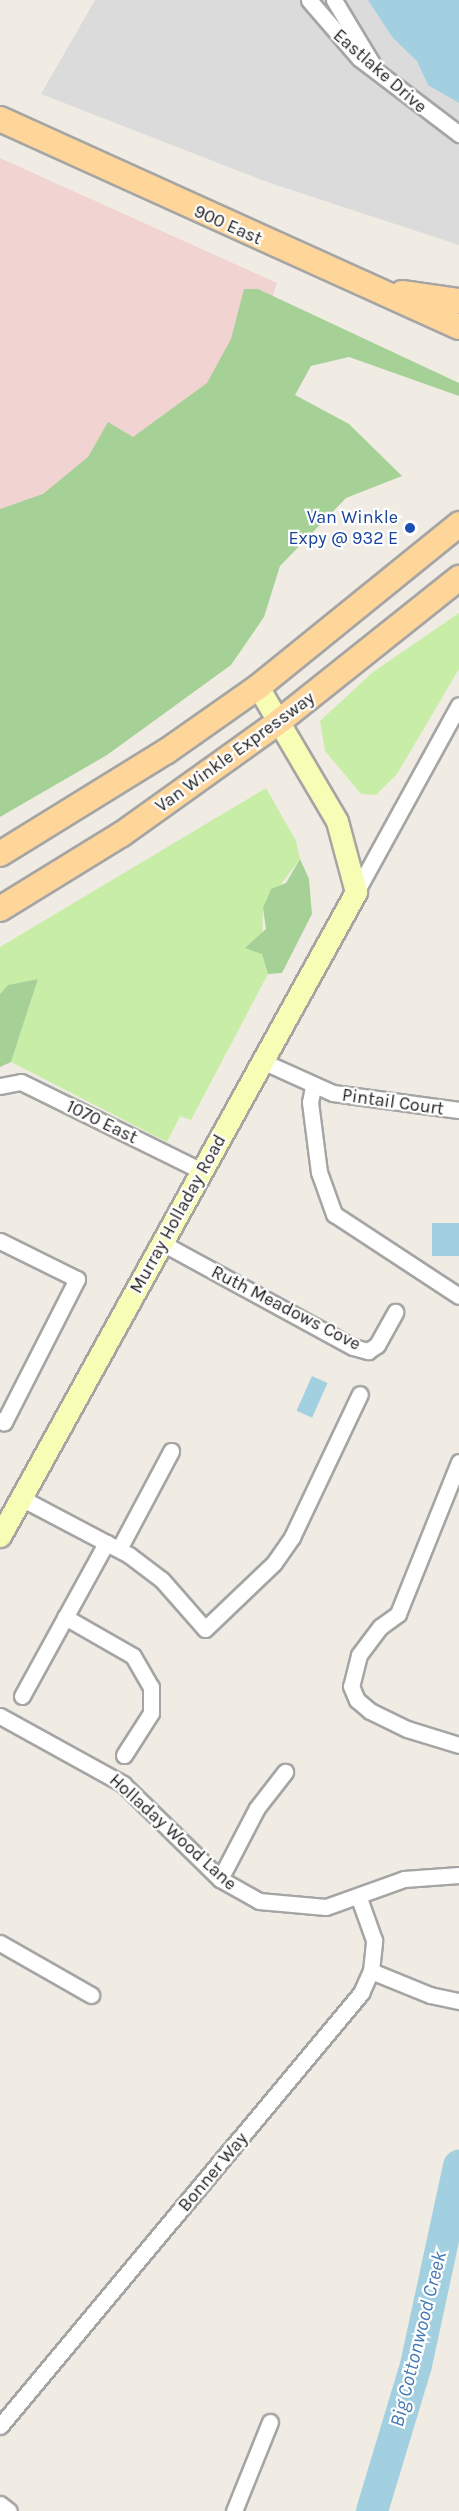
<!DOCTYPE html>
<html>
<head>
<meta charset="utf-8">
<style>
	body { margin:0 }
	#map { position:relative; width:459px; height:2511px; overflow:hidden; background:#f0ece4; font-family:Karla,sans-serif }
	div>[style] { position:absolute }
	.residential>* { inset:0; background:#dcdbdb }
	.commercial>* { inset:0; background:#f1d4d2 }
	.grass>* { inset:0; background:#c7eda7 }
	.forest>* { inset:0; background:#a6d196 }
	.water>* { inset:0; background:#a2d0e0; transform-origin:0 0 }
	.river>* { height:32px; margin:-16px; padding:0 16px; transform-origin:16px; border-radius:16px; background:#a2d0e0 }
	.roads { filter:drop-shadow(2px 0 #a5a5a5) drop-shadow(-2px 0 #a5a5a5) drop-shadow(0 2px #a5a5a5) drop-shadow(0 -2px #a5a5a5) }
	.street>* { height:15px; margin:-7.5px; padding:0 7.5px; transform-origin:7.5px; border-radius:7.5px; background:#fff }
	.secondary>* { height:21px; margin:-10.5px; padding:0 10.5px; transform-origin:10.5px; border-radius:10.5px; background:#f7fdb5 }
	.primary>* { height:24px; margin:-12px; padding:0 12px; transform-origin:12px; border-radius:12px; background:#ffd69a }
	.dots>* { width:16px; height:16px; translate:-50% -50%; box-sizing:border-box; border:3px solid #fff; border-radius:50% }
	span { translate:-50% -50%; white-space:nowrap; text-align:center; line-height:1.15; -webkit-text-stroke:4.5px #fff; paint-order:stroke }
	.street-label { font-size:18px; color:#1e1e1e }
	.transit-label { font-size:18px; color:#164399 }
	.right { translate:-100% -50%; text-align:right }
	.water-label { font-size:20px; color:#4579b3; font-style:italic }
</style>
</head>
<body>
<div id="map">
	<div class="residential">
		<div style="clip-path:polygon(95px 0,459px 0,459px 245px,267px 182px,41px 94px)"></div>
	</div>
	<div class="commercial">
		<div style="clip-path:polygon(0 158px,277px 283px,262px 333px,238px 384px,0 538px)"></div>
	</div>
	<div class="grass">
		<div style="clip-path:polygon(459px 613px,459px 669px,397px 774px,376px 795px,361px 794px,325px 751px,320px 721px,373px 672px)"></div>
		<div style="clip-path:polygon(266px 788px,296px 841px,300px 859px,263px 908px,262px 954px,268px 974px,191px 1120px,180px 1116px,167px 1142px,11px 1062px,38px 979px,8px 985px,0 994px,0 947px)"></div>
	</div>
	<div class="forest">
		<div style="clip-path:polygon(244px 289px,258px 289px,459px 383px,459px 396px,349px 357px,311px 366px,295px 395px,349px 424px,402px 476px,346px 498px,280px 566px,264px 617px,231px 665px,107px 755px,0 817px,0 509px,43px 494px,88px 457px,108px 422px,133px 437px,207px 383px,231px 339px)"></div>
		<div style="clip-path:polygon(300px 859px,309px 879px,312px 914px,282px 973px,268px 974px,262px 954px,245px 948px,266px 929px,263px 908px,271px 889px,286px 883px)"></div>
		<div style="clip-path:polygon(38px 979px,11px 1062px,0 1067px,0 994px,8px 985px)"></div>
	</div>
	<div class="water">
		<div style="clip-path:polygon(368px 0,459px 0,459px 103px,428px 85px,417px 61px,393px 38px)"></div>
		<div style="left:432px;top:1223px;width:27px;height:33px"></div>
		<div style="left:312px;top:1376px;width:17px;height:38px;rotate:24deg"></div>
	</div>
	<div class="river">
		<div style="left:372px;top:2511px;width:152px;rotate:-73.2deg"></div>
		<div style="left:416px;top:2365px;width:204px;rotate:-77.8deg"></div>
	</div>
	<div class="roads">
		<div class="street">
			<div style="left:309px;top:0;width:77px;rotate:49.2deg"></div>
			<div style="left:359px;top:58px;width:126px;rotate:37.2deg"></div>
			<div style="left:334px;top:0;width:76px;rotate:59deg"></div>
			<div style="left:356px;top:892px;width:213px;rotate:-61.2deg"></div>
			<div style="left:262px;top:1061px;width:78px;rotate:24.3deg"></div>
			<div style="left:333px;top:1093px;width:127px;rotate:7.7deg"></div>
			<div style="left:0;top:1086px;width:21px;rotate:-11deg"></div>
			<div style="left:21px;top:1082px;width:202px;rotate:26.2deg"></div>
			<div style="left:313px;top:1087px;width:15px;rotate:101deg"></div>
			<div style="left:310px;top:1102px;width:71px;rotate:82.7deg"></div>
			<div style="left:319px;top:1172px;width:45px;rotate:70.3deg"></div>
			<div style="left:334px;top:1214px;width:149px;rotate:33.3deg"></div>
			<div style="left:0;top:1241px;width:86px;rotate:26.3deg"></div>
			<div style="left:77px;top:1279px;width:161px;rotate:117deg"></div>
			<div style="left:4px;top:1422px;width:4px;rotate:-153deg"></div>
			<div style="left:162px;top:1243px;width:217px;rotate:28.6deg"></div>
			<div style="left:353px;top:1347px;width:16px;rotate:15deg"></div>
			<div style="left:368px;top:1351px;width:11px;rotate:-34deg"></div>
			<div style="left:377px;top:1345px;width:38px;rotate:-61deg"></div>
			<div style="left:459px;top:1462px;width:164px;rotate:111.9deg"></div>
			<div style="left:398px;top:1614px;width:22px;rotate:144deg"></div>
			<div style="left:380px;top:1627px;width:35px;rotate:127deg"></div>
			<div style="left:359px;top:1655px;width:32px;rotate:104deg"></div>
			<div style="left:351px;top:1686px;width:15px;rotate:67deg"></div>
			<div style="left:357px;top:1700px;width:17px;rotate:40deg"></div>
			<div style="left:370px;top:1711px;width:41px;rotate:25.9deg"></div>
			<div style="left:407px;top:1729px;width:54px;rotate:17.1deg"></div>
			<div style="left:21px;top:1498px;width:122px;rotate:27.8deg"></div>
			<div style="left:129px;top:1555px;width:41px;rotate:37.1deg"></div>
			<div style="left:162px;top:1580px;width:65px;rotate:48.7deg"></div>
			<div style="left:205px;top:1629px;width:95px;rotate:-43.7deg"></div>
			<div style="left:274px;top:1563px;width:32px;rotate:-55deg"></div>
			<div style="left:292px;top:1537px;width:158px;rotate:-64.6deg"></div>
			<div style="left:119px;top:1549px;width:111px;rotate:-62deg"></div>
			<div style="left:65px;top:1617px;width:78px;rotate:29.8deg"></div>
			<div style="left:133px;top:1656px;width:36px;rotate:60deg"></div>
			<div style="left:151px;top:1687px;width:26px;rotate:90deg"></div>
			<div style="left:151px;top:1713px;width:50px;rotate:122.7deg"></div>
			<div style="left:22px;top:1696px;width:175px;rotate:-61.2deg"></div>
			<div style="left:0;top:1716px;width:141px;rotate:28.9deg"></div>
			<div style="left:123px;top:1784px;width:136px;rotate:44.4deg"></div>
			<div style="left:220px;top:1879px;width:45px;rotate:29.4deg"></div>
			<div style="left:259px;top:1901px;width:67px;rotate:5.1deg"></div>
			<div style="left:326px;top:1907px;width:83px;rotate:-19.7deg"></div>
			<div style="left:404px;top:1879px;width:55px;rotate:-4.2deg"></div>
			<div style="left:220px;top:1879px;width:80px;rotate:-62.5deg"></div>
			<div style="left:257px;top:1808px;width:46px;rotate:-52.1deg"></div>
			<div style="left:0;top:1943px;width:105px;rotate:29.7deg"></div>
			<div style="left:371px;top:1971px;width:64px;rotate:22.1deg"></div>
			<div style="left:430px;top:1995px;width:30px;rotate:12deg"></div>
			<div style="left:0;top:2426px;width:564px;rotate:-50.18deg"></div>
			<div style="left:361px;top:1993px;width:24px;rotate:-66deg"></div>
			<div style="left:371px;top:1971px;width:31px;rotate:-84deg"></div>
			<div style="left:374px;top:1940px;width:45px;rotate:-109.7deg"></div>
			<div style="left:0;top:2504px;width:11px;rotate:38deg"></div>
			<div style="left:234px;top:2511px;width:96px;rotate:-68deg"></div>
		</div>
		<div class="secondary">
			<div style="left:0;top:1536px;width:736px;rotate:-61.07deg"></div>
			<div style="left:356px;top:892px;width:73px;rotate:-105deg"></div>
			<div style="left:337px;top:821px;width:156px;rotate:-120.5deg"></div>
		</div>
		<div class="primary">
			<div style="left:0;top:119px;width:504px;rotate:24.38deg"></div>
			<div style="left:402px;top:293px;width:58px;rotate:8deg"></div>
			<div style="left:0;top:854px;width:196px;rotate:-31.7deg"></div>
			<div style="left:167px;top:751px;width:111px;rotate:-35.1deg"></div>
			<div style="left:258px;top:687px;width:259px;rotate:-39deg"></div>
			<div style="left:0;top:909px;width:143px;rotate:-31.6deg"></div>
			<div style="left:122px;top:834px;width:196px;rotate:-35.6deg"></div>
			<div style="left:281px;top:720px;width:228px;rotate:-38.6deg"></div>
		</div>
	</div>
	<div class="dots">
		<div style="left:410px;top:528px;background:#1a4fb4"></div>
	</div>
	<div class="street-label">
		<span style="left:380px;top:71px;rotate:41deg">Eastlake Drive</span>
		<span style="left:228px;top:225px;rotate:24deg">900 East</span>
		<span style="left:235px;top:752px;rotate:-36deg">Van Winkle Expressway</span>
		<span style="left:393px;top:1102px;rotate:8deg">Pintail Court</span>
		<span style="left:102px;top:1122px;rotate:26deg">1070 East</span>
		<span style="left:178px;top:1214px;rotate:-61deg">Murray Holladay Road</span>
		<span style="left:286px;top:1308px;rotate:27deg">Ruth Meadows Cove</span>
		<span style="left:173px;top:1832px;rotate:42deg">Holladay Wood Lane</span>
		<span style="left:213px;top:2172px;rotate:-50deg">Bonner Way</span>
	</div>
	<div class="transit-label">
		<span class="right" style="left:398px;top:528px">Van Winkle<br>Expy @ 932 E</span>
	</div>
	<div class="water-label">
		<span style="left:418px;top:2339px;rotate:-76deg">Big Cottonwood Creek</span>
	</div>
</div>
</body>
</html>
